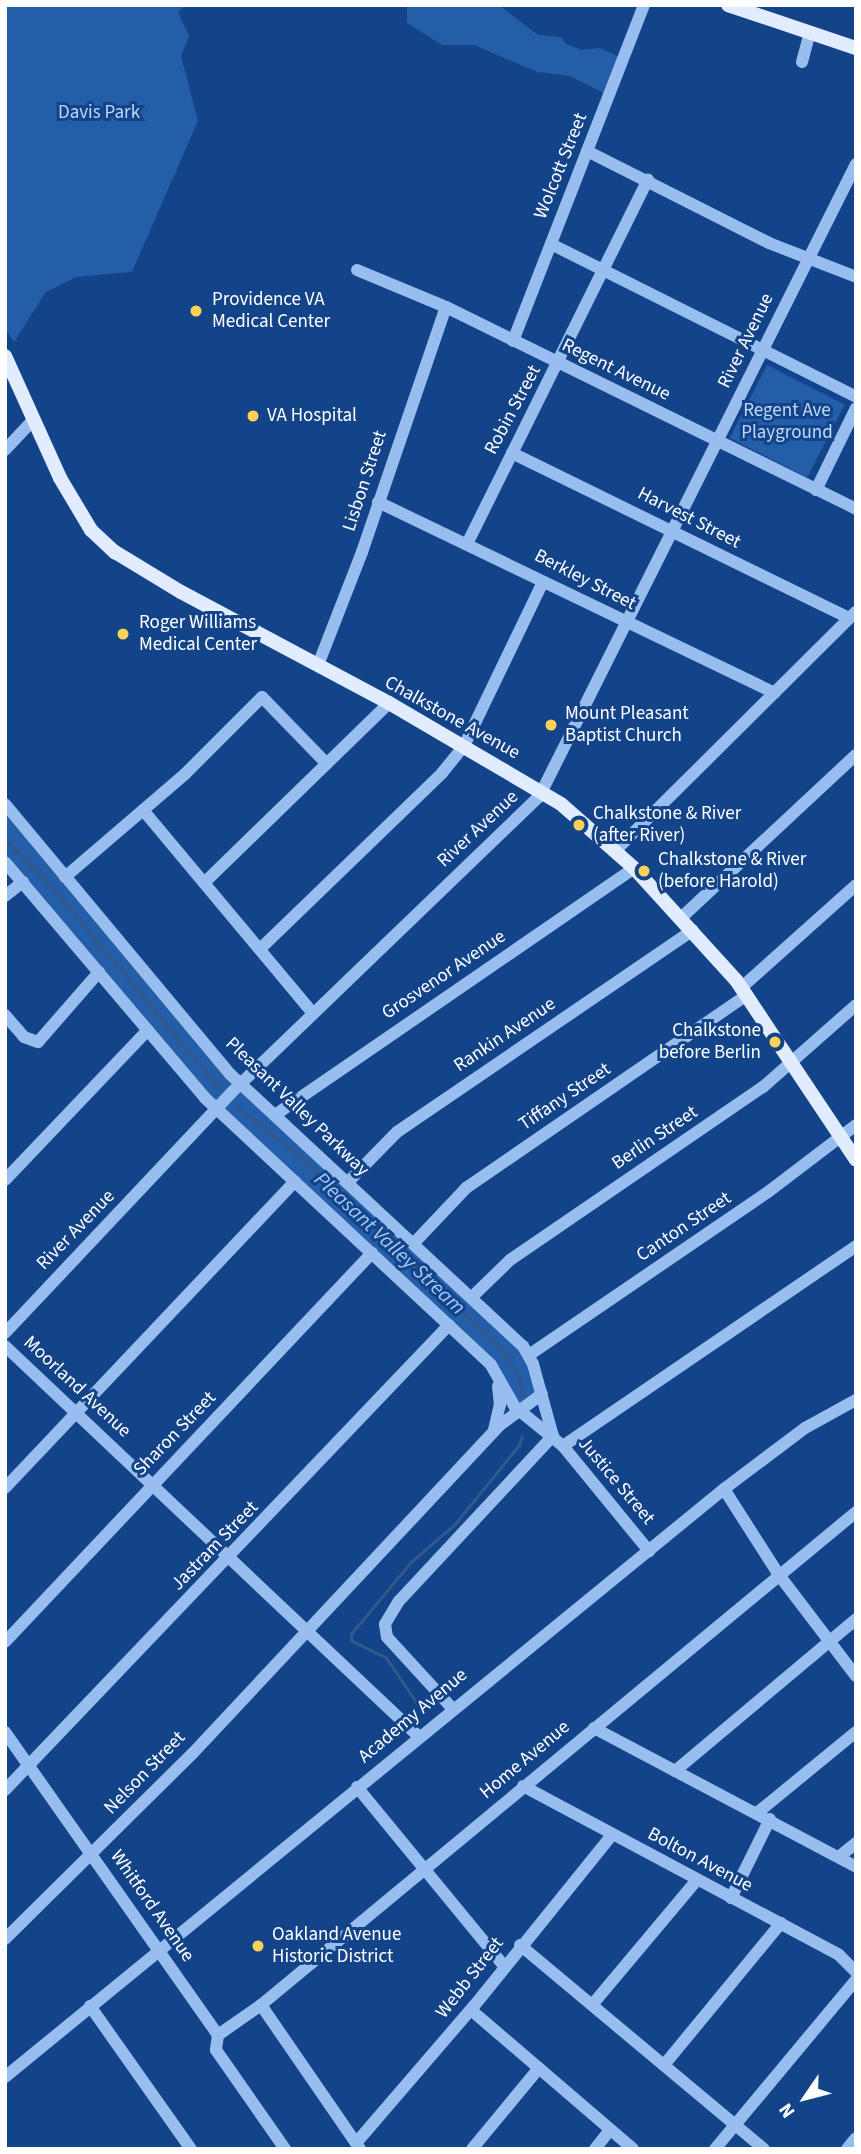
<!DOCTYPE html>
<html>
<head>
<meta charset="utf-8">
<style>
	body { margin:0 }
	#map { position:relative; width:861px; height:2154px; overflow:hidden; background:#134489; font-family:"Source Sans 3",sans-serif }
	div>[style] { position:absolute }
	.green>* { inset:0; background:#245da8; transform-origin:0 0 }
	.stream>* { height:2.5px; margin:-1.25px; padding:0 1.25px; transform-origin:1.25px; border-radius:1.25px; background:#33588b }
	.minor>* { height:12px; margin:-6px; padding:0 6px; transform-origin:6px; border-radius:6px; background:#98bef0 }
	.major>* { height:14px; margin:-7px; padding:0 7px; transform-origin:7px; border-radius:7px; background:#e1ecff }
	.dots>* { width:19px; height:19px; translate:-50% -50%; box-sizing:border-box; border:4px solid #134489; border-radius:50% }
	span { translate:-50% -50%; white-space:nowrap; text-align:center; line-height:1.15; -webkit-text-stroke:6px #134489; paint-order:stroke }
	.park-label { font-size:19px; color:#bed9fc }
	.street-label { font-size:19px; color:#fff }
	.poi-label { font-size:19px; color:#fff }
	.left { translate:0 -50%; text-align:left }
	.right { translate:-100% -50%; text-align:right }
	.water-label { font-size:21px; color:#a4c8f8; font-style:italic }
	.frame { position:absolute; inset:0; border:7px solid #fff; pointer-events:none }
	.north { position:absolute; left:770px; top:2063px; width:70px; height:70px; -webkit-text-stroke:5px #134489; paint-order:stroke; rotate:235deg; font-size:19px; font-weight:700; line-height:28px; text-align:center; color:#fff }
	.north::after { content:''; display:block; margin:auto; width:24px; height:32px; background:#fff; clip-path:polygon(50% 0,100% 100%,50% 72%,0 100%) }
</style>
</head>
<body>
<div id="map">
	<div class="green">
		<div style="clip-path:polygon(5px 5px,186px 5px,178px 12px,189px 36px,181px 56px,198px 121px,132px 272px,76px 277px,46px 292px,14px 342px,5px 328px)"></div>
		<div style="clip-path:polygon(407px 5px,499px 5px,538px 35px,561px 37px,566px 44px,582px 50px,600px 48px,621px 58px,606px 94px,570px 76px,537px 72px,474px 45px,442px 45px,407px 23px)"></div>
		<div style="left:767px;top:365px;width:87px;height:82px;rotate:27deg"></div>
		<div style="clip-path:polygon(5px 800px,240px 1084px,529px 1355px,542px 1394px,518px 1411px,501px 1374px,217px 1109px,5px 852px)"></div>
	</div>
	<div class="stream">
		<div style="left:5px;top:839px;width:69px;rotate:45.6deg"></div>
		<div style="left:53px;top:888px;width:261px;rotate:50.3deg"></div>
		<div style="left:237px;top:1107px;width:75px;rotate:37.9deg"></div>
		<div style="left:296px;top:1153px;width:284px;rotate:43.7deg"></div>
		<div style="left:501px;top:1349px;width:34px;rotate:56deg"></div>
		<div style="left:520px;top:1377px;width:19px;rotate:81deg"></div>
		<div style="left:424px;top:1714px;width:68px;rotate:-124.2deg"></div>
		<div style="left:386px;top:1658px;width:39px;rotate:-154deg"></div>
		<div style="left:351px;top:1641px;width:7px;rotate:-90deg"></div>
		<div style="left:351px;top:1634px;width:94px;rotate:-50.2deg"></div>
		<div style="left:411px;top:1562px;width:58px;rotate:-40.8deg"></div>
		<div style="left:455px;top:1524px;width:102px;rotate:-51deg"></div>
		<div style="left:519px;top:1445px;width:9px;rotate:-72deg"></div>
	</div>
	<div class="minor">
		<div style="left:802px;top:62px;width:31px;rotate:-75deg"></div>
		<div style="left:587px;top:151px;width:204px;rotate:26.8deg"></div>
		<div style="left:769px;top:243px;width:93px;rotate:21.3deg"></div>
		<div style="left:551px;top:244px;width:341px;rotate:26.6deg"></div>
		<div style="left:357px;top:270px;width:96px;rotate:22.6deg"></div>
		<div style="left:446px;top:307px;width:457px;rotate:26.2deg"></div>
		<div style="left:513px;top:341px;width:361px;rotate:-68.7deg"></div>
		<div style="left:5px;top:450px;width:42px;rotate:-46.9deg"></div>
		<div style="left:512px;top:453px;width:375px;rotate:26.1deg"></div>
		<div style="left:816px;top:490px;width:91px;rotate:-64deg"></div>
		<div style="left:378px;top:502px;width:440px;rotate:25.7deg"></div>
		<div style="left:467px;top:544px;width:407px;rotate:-63.6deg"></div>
		<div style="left:318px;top:665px;width:121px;rotate:-68.7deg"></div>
		<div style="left:362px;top:552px;width:259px;rotate:-71.1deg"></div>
		<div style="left:5px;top:804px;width:351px;rotate:50.2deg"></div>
		<div style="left:230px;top:1074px;width:400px;rotate:42.9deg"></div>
		<div style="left:523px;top:1346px;width:21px;rotate:61deg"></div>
		<div style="left:533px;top:1364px;width:75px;rotate:74.5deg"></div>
		<div style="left:143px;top:810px;width:265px;rotate:50.1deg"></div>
		<div style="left:616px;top:850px;width:338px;rotate:-44.8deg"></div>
		<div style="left:5px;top:862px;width:309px;rotate:49.7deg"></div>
		<div style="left:205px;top:1098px;width:391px;rotate:43deg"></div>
		<div style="left:491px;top:1365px;width:48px;rotate:60.3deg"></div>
		<div style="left:515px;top:1407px;width:62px;rotate:39.1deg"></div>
		<div style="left:563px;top:1446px;width:136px;rotate:50.7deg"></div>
		<div style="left:65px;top:877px;width:158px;rotate:-40.6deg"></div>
		<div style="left:185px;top:774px;width:109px;rotate:-45deg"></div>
		<div style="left:262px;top:697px;width:93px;rotate:45.9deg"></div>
		<div style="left:204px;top:883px;width:258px;rotate:-44.2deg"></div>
		<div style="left:5px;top:896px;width:23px;rotate:-38deg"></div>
		<div style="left:682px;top:917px;width:238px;rotate:-43deg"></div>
		<div style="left:260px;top:949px;width:253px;rotate:-44deg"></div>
		<div style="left:442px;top:773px;width:35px;rotate:-51deg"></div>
		<div style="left:464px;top:746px;width:182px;rotate:-64.3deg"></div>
		<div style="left:742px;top:987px;width:153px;rotate:-41.8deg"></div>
		<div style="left:5px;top:1015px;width:29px;rotate:49deg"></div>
		<div style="left:24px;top:1037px;width:15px;rotate:20deg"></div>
		<div style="left:38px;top:1042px;width:93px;rotate:-48.9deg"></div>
		<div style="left:275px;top:1115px;width:436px;rotate:-34.5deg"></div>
		<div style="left:5px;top:1180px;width:207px;rotate:-46.4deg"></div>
		<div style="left:348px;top:1182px;width:70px;rotate:-45.6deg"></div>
		<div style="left:397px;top:1132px;width:358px;rotate:-34.3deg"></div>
		<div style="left:414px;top:1243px;width:76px;rotate:-46.6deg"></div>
		<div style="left:466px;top:1188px;width:341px;rotate:-34.5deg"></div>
		<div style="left:472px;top:1297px;width:53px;rotate:-44.2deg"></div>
		<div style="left:510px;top:1260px;width:306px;rotate:-34.4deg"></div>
		<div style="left:763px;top:1087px;width:124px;rotate:-41.4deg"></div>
		<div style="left:5px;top:1333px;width:331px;rotate:-46.7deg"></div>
		<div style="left:232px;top:1092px;width:426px;rotate:-43.9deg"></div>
		<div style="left:539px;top:797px;width:708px;rotate:-63.4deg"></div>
		<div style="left:5px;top:1346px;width:568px;rotate:43.36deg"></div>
		<div style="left:529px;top:1355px;width:289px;rotate:-34.3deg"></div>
		<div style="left:768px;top:1192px;width:111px;rotate:-37.3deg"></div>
		<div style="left:494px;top:1430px;width:26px;rotate:-77deg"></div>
		<div style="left:500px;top:1405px;width:19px;rotate:-96deg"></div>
		<div style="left:563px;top:1446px;width:355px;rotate:-34.3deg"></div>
		<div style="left:5px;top:1488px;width:422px;rotate:-46.6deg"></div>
		<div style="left:724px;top:1489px;width:102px;rotate:57.4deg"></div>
		<div style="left:779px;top:1575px;width:127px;rotate:52.7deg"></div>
		<div style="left:5px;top:1642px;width:535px;rotate:-46.67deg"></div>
		<div style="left:452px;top:1708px;width:96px;rotate:-132.5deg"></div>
		<div style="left:387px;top:1637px;width:13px;rotate:-99deg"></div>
		<div style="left:385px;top:1624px;width:27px;rotate:-59deg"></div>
		<div style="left:399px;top:1601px;width:226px;rotate:-47deg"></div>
		<div style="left:594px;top:1728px;width:297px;rotate:27.9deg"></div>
		<div style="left:5px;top:1732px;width:370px;rotate:54.9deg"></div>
		<div style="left:675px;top:1771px;width:236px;rotate:-40deg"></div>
		<div style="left:523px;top:1786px;width:358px;rotate:28.1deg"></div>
		<div style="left:839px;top:1955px;width:24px;rotate:45deg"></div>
		<div style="left:357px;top:1787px;width:232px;rotate:50.6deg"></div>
		<div style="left:5px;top:1790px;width:643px;rotate:-46.32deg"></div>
		<div style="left:757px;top:1813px;width:128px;rotate:-39.3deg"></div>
		<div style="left:840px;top:1856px;width:21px;rotate:-39deg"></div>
		<div style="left:731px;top:1898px;width:88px;rotate:-63.7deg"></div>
		<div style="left:5px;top:1939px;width:264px;rotate:-44.7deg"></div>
		<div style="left:193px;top:1753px;width:449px;rotate:-46.9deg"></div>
		<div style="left:500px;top:1425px;width:52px;rotate:-36.4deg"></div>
		<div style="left:520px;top:1945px;width:318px;rotate:39.9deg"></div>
		<div style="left:261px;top:2005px;width:175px;rotate:55.5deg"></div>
		<div style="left:592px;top:2005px;width:163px;rotate:-50deg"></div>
		<div style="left:90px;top:2006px;width:175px;rotate:54.8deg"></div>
		<div style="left:471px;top:2010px;width:213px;rotate:40.6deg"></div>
		<div style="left:218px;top:2035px;width:52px;rotate:-34.9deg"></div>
		<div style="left:261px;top:2005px;width:773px;rotate:-39.64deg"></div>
		<div style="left:218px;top:2035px;width:15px;rotate:98deg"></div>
		<div style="left:216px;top:2050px;width:121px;rotate:55.1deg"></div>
		<div style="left:664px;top:2065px;width:184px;rotate:-50.5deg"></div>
		<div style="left:5px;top:2077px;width:929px;rotate:-39.28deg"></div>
		<div style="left:724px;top:1489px;width:101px;rotate:-37deg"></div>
		<div style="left:805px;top:1428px;width:58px;rotate:-28.8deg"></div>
		<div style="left:356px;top:2143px;width:181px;rotate:-49.3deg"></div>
		<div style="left:474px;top:2006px;width:220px;rotate:-51.1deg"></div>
		<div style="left:472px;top:2149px;width:105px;rotate:-50.4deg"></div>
		<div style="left:595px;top:2149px;width:24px;rotate:-52deg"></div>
		<div style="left:715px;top:2149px;width:220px;rotate:-50.2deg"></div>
		<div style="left:847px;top:2149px;width:14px;rotate:-51deg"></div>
	</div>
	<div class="major">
		<div style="left:728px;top:5px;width:135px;rotate:18.6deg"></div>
		<div style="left:5px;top:356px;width:134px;rotate:65.7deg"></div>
		<div style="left:60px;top:478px;width:61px;rotate:59.2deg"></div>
		<div style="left:91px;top:530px;width:33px;rotate:43deg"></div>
		<div style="left:115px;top:552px;width:77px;rotate:31.2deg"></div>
		<div style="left:181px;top:592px;width:236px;rotate:28.1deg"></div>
		<div style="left:389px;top:703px;width:199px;rotate:30.4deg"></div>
		<div style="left:561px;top:804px;width:97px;rotate:41.2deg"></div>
		<div style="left:634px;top:868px;width:151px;rotate:47.7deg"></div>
		<div style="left:736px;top:980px;width:216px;rotate:56.3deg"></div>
	</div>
	<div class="dots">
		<div style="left:196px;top:311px;background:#ffd257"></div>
		<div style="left:253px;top:416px;background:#ffd257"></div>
		<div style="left:123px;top:634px;background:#ffd257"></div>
		<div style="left:551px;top:725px;background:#ffd257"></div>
		<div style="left:579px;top:825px;background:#ffd257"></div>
		<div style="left:644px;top:871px;background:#ffd257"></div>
		<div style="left:775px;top:1042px;background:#ffd257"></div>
		<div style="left:258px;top:1946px;background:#ffd257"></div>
	</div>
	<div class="park-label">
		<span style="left:99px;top:113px">Davis Park</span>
		<span style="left:787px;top:422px">Regent Ave<br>Playground</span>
	</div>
	<div class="street-label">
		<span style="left:561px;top:166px;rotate:-68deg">Wolcott Street</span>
		<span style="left:746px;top:341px;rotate:-64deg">River Avenue</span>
		<span style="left:616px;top:370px;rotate:26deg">Regent Avenue</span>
		<span style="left:513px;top:410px;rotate:-62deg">Robin Street</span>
		<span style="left:365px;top:481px;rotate:-72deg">Lisbon Street</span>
		<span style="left:689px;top:518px;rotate:27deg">Harvest Street</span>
		<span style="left:585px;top:580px;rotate:27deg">Berkley Street</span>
		<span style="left:452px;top:718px;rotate:29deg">Chalkstone Avenue</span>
		<span style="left:478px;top:829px;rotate:-43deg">River Avenue</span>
		<span style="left:444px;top:975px;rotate:-34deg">Grosvenor Avenue</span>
		<span style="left:505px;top:1035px;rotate:-34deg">Rankin Avenue</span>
		<span style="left:565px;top:1097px;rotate:-34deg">Tiffany Street</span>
		<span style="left:297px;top:1107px;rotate:44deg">Pleasant Valley Parkway</span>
		<span style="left:655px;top:1138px;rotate:-34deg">Berlin Street</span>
		<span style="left:684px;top:1227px;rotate:-34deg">Canton Street</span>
		<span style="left:76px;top:1230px;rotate:-46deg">River Avenue</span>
		<span style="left:77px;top:1387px;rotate:43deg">Moorland Avenue</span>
		<span style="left:175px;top:1434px;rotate:-46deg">Sharon Street</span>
		<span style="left:616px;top:1481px;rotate:50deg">Justice Street</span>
		<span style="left:215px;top:1546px;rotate:-46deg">Jastram Street</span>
		<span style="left:413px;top:1716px;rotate:-40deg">Academy Avenue</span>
		<span style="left:525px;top:1760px;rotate:-40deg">Home Avenue</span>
		<span style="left:145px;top:1773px;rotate:-46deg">Nelson Street</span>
		<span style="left:700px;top:1860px;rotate:28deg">Bolton Avenue</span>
		<span style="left:152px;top:1906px;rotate:55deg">Whitford Avenue</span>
		<span style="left:470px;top:1978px;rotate:-52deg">Webb Street</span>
	</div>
	<div class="poi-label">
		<span class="left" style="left:212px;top:311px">Providence VA<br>Medical Center</span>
		<span class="left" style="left:267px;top:416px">VA Hospital</span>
		<span class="left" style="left:139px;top:634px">Roger Williams<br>Medical Center</span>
		<span class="left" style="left:565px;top:725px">Mount Pleasant<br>Baptist Church</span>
		<span class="left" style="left:593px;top:825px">Chalkstone &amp; River<br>(after River)</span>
		<span class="left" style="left:658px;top:871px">Chalkstone &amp; River<br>(before Harold)</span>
		<span class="right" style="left:761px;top:1042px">Chalkstone<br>before Berlin</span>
		<span class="left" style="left:272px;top:1946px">Oakland Avenue<br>Historic District</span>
	</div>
	<div class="water-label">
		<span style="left:390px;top:1243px;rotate:43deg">Pleasant Valley Stream</span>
	</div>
	<div class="frame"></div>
	<div class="north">N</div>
</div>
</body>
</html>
